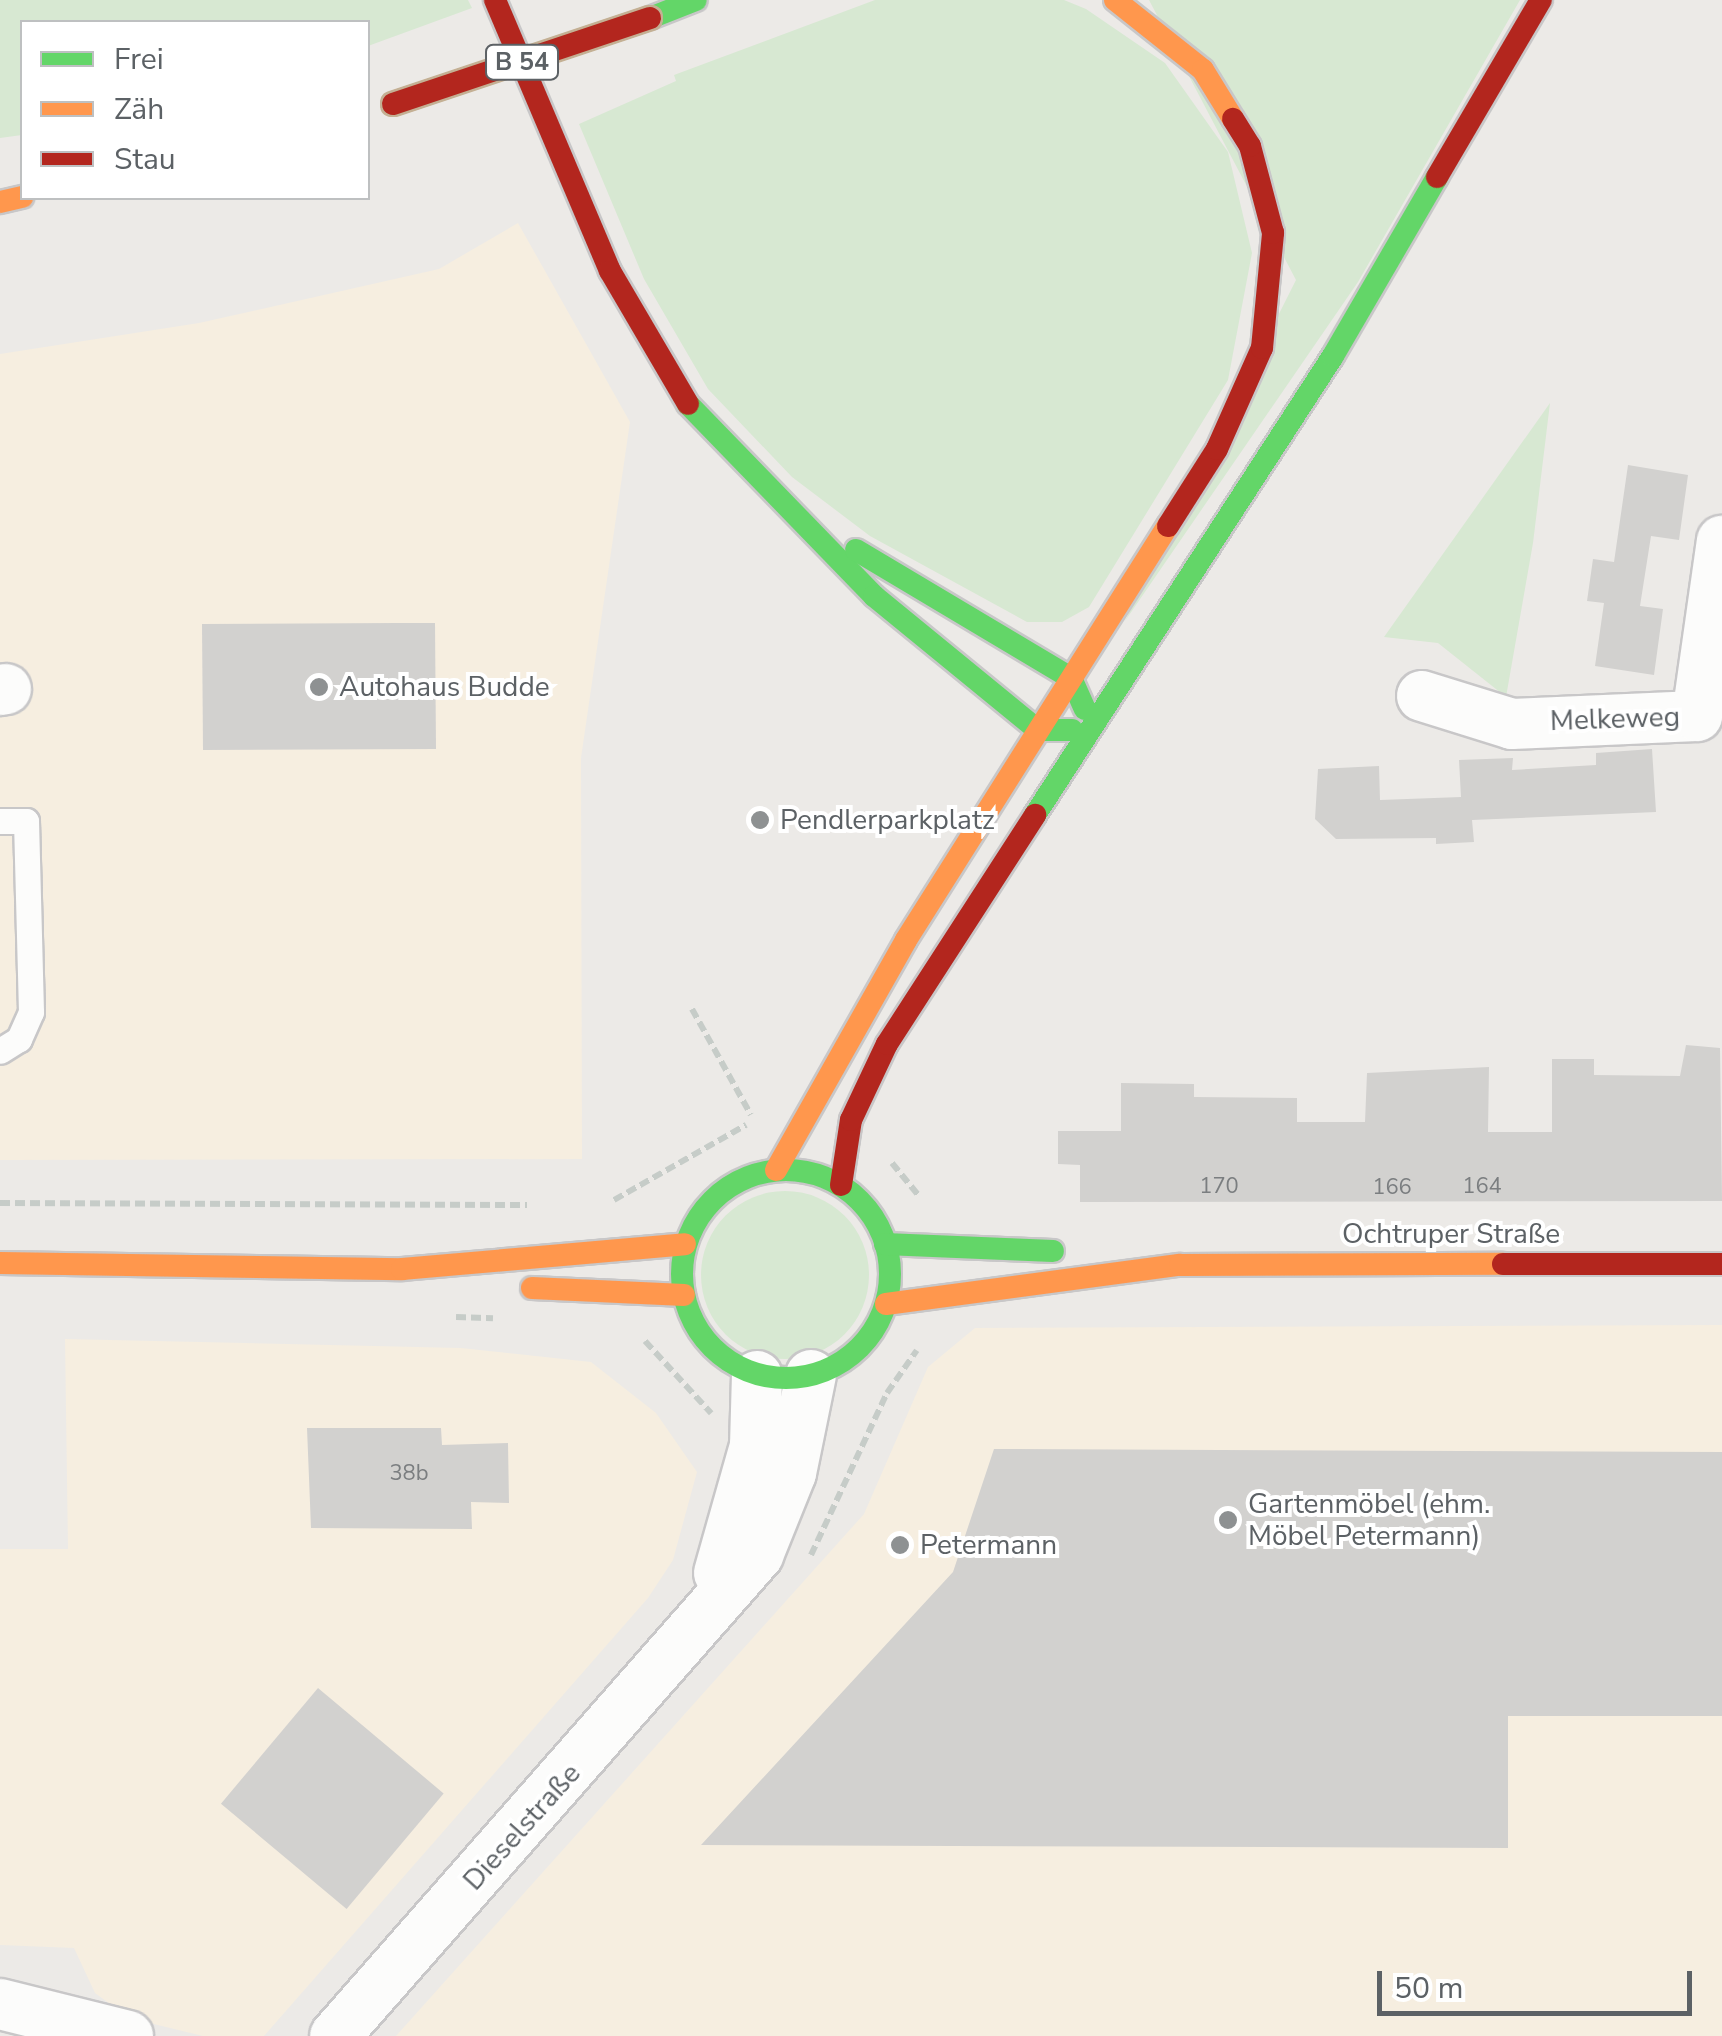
<!DOCTYPE html>
<html>
<head>
<meta charset="utf-8">
<style>
	body { margin:0 }
	#map { position:relative; width:1722px; height:2036px; overflow:hidden; background:#eceae7; font-family:"Nunito Sans",sans-serif }
	div>[style] { position:absolute }
	.commercial>* { inset:0; background:#f6eee0 }
	.green>* { inset:0; background:#d7e8d2 }
	.round { border-radius:50% }
	.building>* { inset:0; background:#d2d1cf; transform-origin:0 0 }
	.path>* { height:6px; margin-top:-3px; transform-origin:0; background:repeating-linear-gradient(90deg,#c6ccc8 0 10px,transparent 0 15px) }
	.roads { filter:drop-shadow(2px 0 #c8c7c8) drop-shadow(-2px 0 #c8c7c8) drop-shadow(0 2px #c8c7c8) drop-shadow(0 -2px #c8c7c8) }
	.lane>* { height:25px; margin:-12.5px; padding:0 12.5px; transform-origin:12.5px; border-radius:12.5px; background:#fcfcfb }
	.street>* { height:50px; margin:-25px; padding:0 25px; transform-origin:25px; border-radius:25px; background:#fcfcfb }
	.fast>* { height:22px; margin:-11px; padding:0 11px; transform-origin:11px; border-radius:11px; background:#63d668 }
	.fast>.ring { margin:-11px; padding:0; box-sizing:content-box; background:none; border:22px solid #63d668; border-radius:50% }
	.slow>* { height:22px; margin:-11px; padding:0 11px; transform-origin:11px; border-radius:11px; background:#ff974d }
	.jam>* { height:22px; margin:-11px; padding:0 11px; transform-origin:11px; border-radius:11px; background:#b3261e }
	.bridges { filter:drop-shadow(2px 0 #c4b094) drop-shadow(-2px 0 #c4b094) drop-shadow(0 2px #c4b094) drop-shadow(0 -2px #c4b094) }
	.jam-bridge>* { height:22px; margin:-11px; padding:0 11px; transform-origin:11px; border-radius:11px; background:#b3261e }
	.dots>* { width:28px; height:28px; translate:-50% -50%; box-sizing:border-box; border:5px solid #fff; border-radius:50% }
	span { translate:-50% -50%; white-space:nowrap; text-align:center; line-height:1.15; -webkit-text-stroke:8px #fff; paint-order:stroke }
	.number-label { font-size:22px; color:#7b7e80 }
	.number-label span { -webkit-text-stroke-width:0 }
	.shield-label span { padding:2px 8px; background:#fff; border:2px solid; border-radius:8px; -webkit-text-stroke-width:0 }
	.shield-label { font-size:25px; color:#5c6165; font-weight:700 }
	.poi-label { font-size:28px; color:#5c6165 }
	.left { translate:0 -50%; text-align:left }
	.street-label { font-size:28px; color:#5c6165 }
	.legend { position:absolute; left:20px; top:20px; width:350px; height:180px; box-sizing:border-box; background:#fff; border:2px solid #bec0c1; margin:0; padding:12px 18px; list-style:none; font-size:30px; color:#5c6165 }
	.legend li { display:flex; align-items:center; gap:20px; height:50px }
	.legend b { width:50px; border:2px solid #bec0c1 }
	.scale { position:absolute; left:1377px; top:1971px; width:315px; height:45px; box-sizing:border-box; border:5px solid #5c6165; border-top:0; padding-left:12px; font-size:30px; line-height:35px; white-space:nowrap; color:#5c6165; -webkit-text-stroke:8px #fff; paint-order:stroke }
</style>
</head>
<body>
<div id="map">
	<div class="commercial">
		<div style="clip-path:polygon(518px 223px,630px 422px,581px 758px,582px 1159px,0 1160px,0 354px,199px 323px,439px 269px)"></div>
		<div style="clip-path:polygon(1722px 1325px,1722px 2036px,396px 2036px,864px 1514px,928px 1367px,975px 1328px)"></div>
		<div style="clip-path:polygon(65px 1339px,461px 1348px,591px 1362px,656px 1413px,697px 1472px,673px 1560px,648px 1598px,264px 2036px,203px 2036px,129px 2018px,95px 1993px,74px 1948px,0 1945px,0 1549px,68px 1549px)"></div>
	</div>
	<div class="green">
		<div style="clip-path:polygon(0 0,468px 0,472px 8px,368px 46px,368px 22px,22px 22px,22px 135px,0 138px)"></div>
		<div style="clip-path:polygon(875px 0,1064px 0,1086px 9px,1165px 63px,1228px 152px,1252px 253px,1228px 380px,1089px 607px,1062px 622px,1027px 622px,870px 536px,792px 477px,708px 389px,644px 279px,579px 124px,676px 81px,674px 75px)"></div>
		<div style="clip-path:polygon(1149px 0,1520px 0,1358px 282px,1125px 621px,1296px 280px)"></div>
		<div style="clip-path:polygon(1550px 403px,1533px 543px,1506px 697px,1438px 643px,1384px 637px)"></div>
		<div class="round" style="left:701px;top:1191px;width:168px;height:168px"></div>
	</div>
	<div class="building">
		<div style="clip-path:polygon(1628px 465px,1688px 475px,1679px 540px,1651px 536px,1640px 606px,1663px 609px,1654px 675px,1595px 666px,1604px 603px,1587px 601px,1593px 559px,1614px 562px)"></div>
		<div style="clip-path:polygon(397px 623px,435px 623px,436px 749px,203px 750px,202px 624px)"></div>
		<div style="clip-path:polygon(1652px 749px,1656px 812px,1472px 820px,1474px 842px,1436px 844px,1436px 838px,1336px 839px,1315px 819px,1318px 769px,1379px 766px,1380px 800px,1461px 797px,1459px 760px,1513px 758px,1512px 770px,1596px 765px,1596px 753px)"></div>
		<div style="clip-path:polygon(1686px 1045px,1720px 1048px,1722px 1201px,1080px 1202px,1080px 1165px,1058px 1164px,1058px 1131px,1121px 1131px,1121px 1083px,1194px 1084px,1194px 1097px,1297px 1098px,1297px 1122px,1365px 1122px,1367px 1073px,1489px 1067px,1488px 1132px,1552px 1132px,1552px 1059px,1594px 1059px,1594px 1075px,1680px 1076px)"></div>
		<div style="clip-path:polygon(307px 1428px,441px 1428px,442px 1445px,508px 1443px,509px 1503px,471px 1502px,472px 1529px,311px 1528px)"></div>
		<div style="clip-path:polygon(994px 1449px,1722px 1452px,1722px 1716px,1508px 1716px,1508px 1848px,701px 1845px,953px 1572px)"></div>
		<div style="left:318px;top:1688px;width:164px;height:151px;rotate:40deg"></div>
	</div>
	<div class="path">
		<div style="left:692px;top:1009px;width:121px;rotate:60.9deg"></div>
		<div style="left:892px;top:1163px;width:43px;rotate:50.7deg"></div>
		<div style="left:614px;top:1200px;width:152px;rotate:-29.6deg"></div>
		<div style="left:0;top:1203px;width:527px;rotate:0.22deg"></div>
		<div style="left:456px;top:1317px;width:37px;rotate:2deg"></div>
		<div style="left:645px;top:1341px;width:98px;rotate:47.5deg"></div>
		<div style="left:811px;top:1555px;width:179px;rotate:-64.9deg"></div>
		<div style="left:887px;top:1393px;width:52px;rotate:-55.1deg"></div>
	</div>
	<div class="roads">
		<div class="lane">
			<div style="left:0;top:821px;width:26px"></div>
			<div style="left:26px;top:821px;width:191px;rotate:88.5deg"></div>
			<div style="left:31px;top:1012px;width:30px;rotate:114deg"></div>
			<div style="left:19px;top:1039px;width:22px;rotate:148deg"></div>
		</div>
		<div class="street">
			<div style="left:0;top:690px;width:6px;rotate:-9deg"></div>
			<div style="left:1422px;top:696px;width:94px;rotate:17.3deg"></div>
			<div style="left:1512px;top:724px;width:185px;rotate:-2.5deg"></div>
			<div style="left:1697px;top:716px;width:177px;rotate:-81.9deg"></div>
			<div style="left:719px;top:1573px;width:132px;rotate:-74.2deg"></div>
			<div style="left:755px;top:1446px;width:70px;rotate:-88.4deg"></div>
			<div style="left:0;top:2004px;width:132px;rotate:14deg"></div>
			<div style="left:335px;top:2036px;width:641px;rotate:-48.67deg"></div>
			<div style="left:758px;top:1555px;width:88px;rotate:-68.1deg"></div>
			<div style="left:791px;top:1473px;width:100px;rotate:-78.5deg"></div>
		</div>
		<div class="fast">
			<div style="left:650px;top:18px;width:49px;rotate:-21.4deg"></div>
			<div style="left:688px;top:404px;width:267px;rotate:45.9deg"></div>
			<div style="left:874px;top:596px;width:212px;rotate:39.3deg"></div>
			<div style="left:1038px;top:730px;width:34px"></div>
			<div style="left:856px;top:550px;width:250px;rotate:30.8deg"></div>
			<div style="left:1071px;top:678px;width:34px;rotate:66deg"></div>
			<div style="left:1035px;top:815px;width:547px;rotate:-57.01deg"></div>
			<div style="left:1333px;top:356px;width:207px;rotate:-59.8deg"></div>
			<div class="ring" style="left:682px;top:1170px;width:186px;height:186px"></div>
			<div style="left:885px;top:1244px;width:168px;rotate:2.4deg"></div>
		</div>
		<div class="slow">
			<div style="left:1115px;top:0;width:112px;rotate:38.5deg"></div>
			<div style="left:1203px;top:70px;width:57px;rotate:58.5deg"></div>
			<div style="left:0;top:202px;width:23px;rotate:-13deg"></div>
			<div style="left:776px;top:1170px;width:264px;rotate:-60.5deg"></div>
			<div style="left:906px;top:940px;width:490px;rotate:-57.7deg"></div>
			<div style="left:0;top:1263px;width:402px;rotate:0.9deg"></div>
			<div style="left:402px;top:1269px;width:284px;rotate:-5deg"></div>
			<div style="left:532px;top:1288px;width:152px;rotate:2.6deg"></div>
			<div style="left:886px;top:1304px;width:297px;rotate:-7.6deg"></div>
			<div style="left:1180px;top:1265px;width:323px;rotate:-0.2deg"></div>
		</div>
		<div class="jam">
			<div style="left:495px;top:0;width:294px;rotate:67deg"></div>
			<div style="left:610px;top:271px;width:154px;rotate:59.6deg"></div>
			<div style="left:1437px;top:177px;width:205px;rotate:-59.6deg"></div>
			<div style="left:1168px;top:526px;width:91px;rotate:-57.5deg"></div>
			<div style="left:1217px;top:449px;width:111px;rotate:-66deg"></div>
			<div style="left:1262px;top:348px;width:116px;rotate:-84.5deg"></div>
			<div style="left:1273px;top:233px;width:90px;rotate:-104.8deg"></div>
			<div style="left:1250px;top:146px;width:32px;rotate:-122deg"></div>
			<div style="left:841px;top:1185px;width:66px;rotate:-81.3deg"></div>
			<div style="left:851px;top:1120px;width:84px;rotate:-64.7deg"></div>
			<div style="left:887px;top:1044px;width:273px;rotate:-57.1deg"></div>
			<div style="left:1503px;top:1264px;width:219px"></div>
		</div>
	</div>
	<div class="bridges">
		<div class="jam-bridge">
			<div style="left:393px;top:104px;width:271px;rotate:-18.5deg"></div>
		</div>
	</div>
	<div class="dots">
		<div style="left:319px;top:687px;background:#8e9192"></div>
		<div style="left:760px;top:820px;background:#8e9192"></div>
		<div style="left:1228px;top:1520px;background:#8e9192"></div>
		<div style="left:900px;top:1545px;background:#8e9192"></div>
	</div>
	<div class="number-label">
		<span style="left:1219px;top:1187px">170</span>
		<span style="left:1482px;top:1187px">164</span>
		<span style="left:1392px;top:1188px">166</span>
		<span style="left:409px;top:1474px">38b</span>
	</div>
	<div class="shield-label">
		<span style="left:522px;top:62px">B 54</span>
	</div>
	<div class="poi-label">
		<span class="left" style="left:339px;top:687px">Autohaus Budde</span>
		<span class="left" style="left:780px;top:820px">Pendlerparkplatz</span>
		<span class="left" style="left:1248px;top:1520px">Gartenmöbel (ehm.<br>Möbel Petermann)</span>
		<span class="left" style="left:920px;top:1545px">Petermann</span>
	</div>
	<div class="street-label">
		<span style="left:1615px;top:719px;rotate:-2deg">Melkeweg</span>
		<span style="left:1451px;top:1234px">Ochtruper Straße</span>
		<span style="left:522px;top:1827px;rotate:-48deg">Dieselstraße</span>
	</div>
	<ul class="legend">
	<li><b style="height:12px;background:#63d668"></b>Frei</li>
	<li><b style="height:12px;background:#ff974d"></b>Zäh</li>
	<li><b style="height:12px;background:#b3261e"></b>Stau</li>
	</ul>
	<div class="scale">50 m</div>
</div>
</body>
</html>
